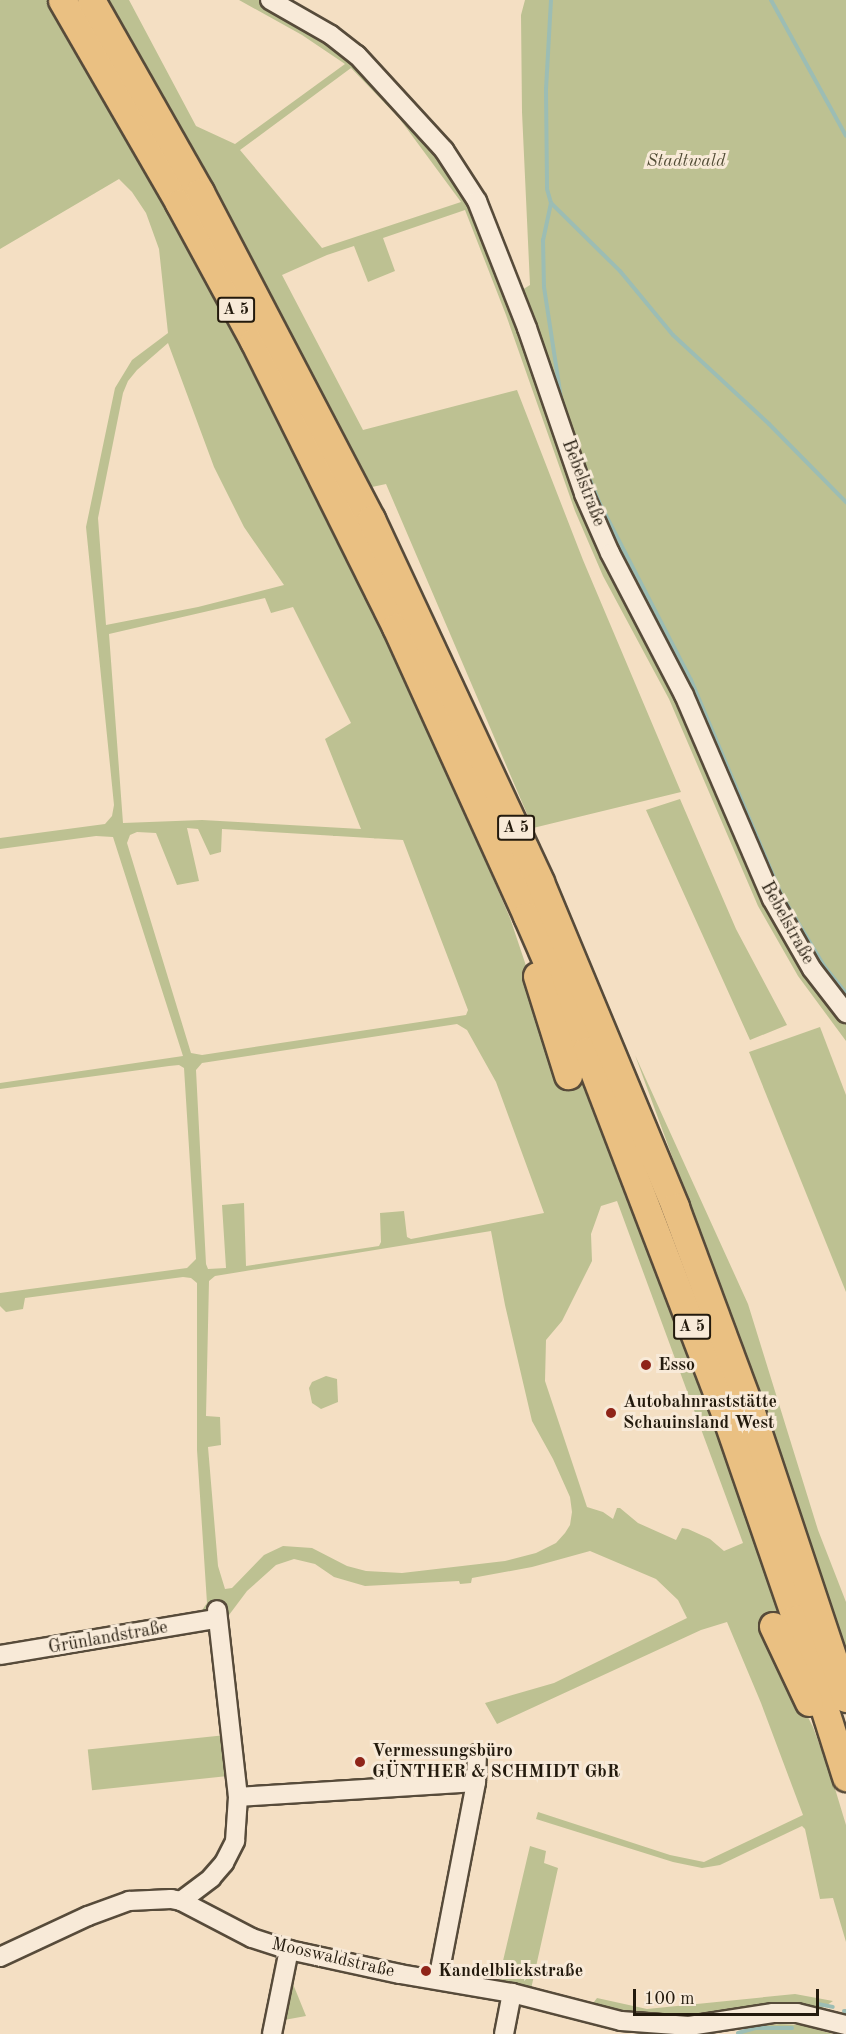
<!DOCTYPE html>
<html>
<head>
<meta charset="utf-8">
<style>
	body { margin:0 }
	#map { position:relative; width:846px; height:2034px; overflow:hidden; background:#f4dfc3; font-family:"Old Standard TT",serif }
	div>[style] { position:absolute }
	.green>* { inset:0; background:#bdc192; transform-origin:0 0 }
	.stream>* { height:4px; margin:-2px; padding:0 2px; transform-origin:2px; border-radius:2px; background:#9cbdb4 }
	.roads { filter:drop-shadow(2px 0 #574b3a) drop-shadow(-2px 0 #574b3a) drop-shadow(0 2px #574b3a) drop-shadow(0 -2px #574b3a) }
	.minor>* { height:18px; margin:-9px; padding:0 9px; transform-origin:9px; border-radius:9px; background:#f8ead8 }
	.highway>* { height:27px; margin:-13.5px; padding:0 13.5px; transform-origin:13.5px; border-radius:13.5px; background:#eac082 }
	.dots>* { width:16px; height:16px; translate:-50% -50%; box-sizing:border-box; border:3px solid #f8ead8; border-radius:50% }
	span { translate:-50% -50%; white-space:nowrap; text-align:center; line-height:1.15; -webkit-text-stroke:6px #f8ead8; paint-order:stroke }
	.shield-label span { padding:2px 4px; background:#f8ead8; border:2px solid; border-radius:4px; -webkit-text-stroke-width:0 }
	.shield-label { font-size:16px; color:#231a0d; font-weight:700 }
	.park-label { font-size:18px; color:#514c35; font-style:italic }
	.street-label { font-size:18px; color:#231a0d }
	.poi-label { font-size:18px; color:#231a0d; font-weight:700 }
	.left { translate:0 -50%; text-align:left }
	.scale { position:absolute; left:633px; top:1989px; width:186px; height:27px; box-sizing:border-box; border:3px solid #231a0d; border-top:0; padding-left:8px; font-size:18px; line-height:21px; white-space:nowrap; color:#231a0d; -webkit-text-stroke:4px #f8ead8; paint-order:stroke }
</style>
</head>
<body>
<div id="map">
	<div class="green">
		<div style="clip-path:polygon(evenodd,0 0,47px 0,212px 291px,279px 418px,389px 639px,510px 918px,563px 1076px,586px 1085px,707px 1401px,782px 1617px,763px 1629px,813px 1727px,833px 1782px,846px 1825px,846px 1942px,833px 1898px,820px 1899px,805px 1829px,802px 1826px,720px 1865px,702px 1868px,673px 1862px,536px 1819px,538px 1812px,670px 1855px,704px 1862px,803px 1815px,761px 1703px,727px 1622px,701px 1630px,497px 1724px,485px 1703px,554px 1683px,687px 1618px,678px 1600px,656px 1579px,590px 1551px,532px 1567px,472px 1578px,471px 1583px,460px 1584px,459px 1581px,365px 1586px,334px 1577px,315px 1564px,294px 1559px,276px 1565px,247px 1591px,226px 1619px,212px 1632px,198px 1616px,207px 1603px,197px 1450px,197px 1283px,191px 1278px,183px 1277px,25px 1298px,23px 1309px,6px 1312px,0 1306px,0 1293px,187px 1268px,196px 1259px,184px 1068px,179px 1065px,169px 1066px,0 1089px,0 1083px,183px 1056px,113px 837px,96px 836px,0 849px,0 838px,105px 824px,112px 816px,114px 805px,86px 527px,115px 388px,132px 360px,168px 333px,159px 249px,146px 213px,132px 192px,119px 179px,0 249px,0 0,168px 343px,214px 467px,244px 527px,284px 585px,198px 607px,106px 625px,98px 518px,123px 393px,128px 381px,137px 370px,168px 343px,0 0,265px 598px,271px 613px,293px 607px,351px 723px,325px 739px,361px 829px,202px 820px,123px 823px,109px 634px,265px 598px,0 0,187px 828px,198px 829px,210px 855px,221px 852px,222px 829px,403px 840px,468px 1010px,466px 1015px,202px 1055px,191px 1053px,127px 843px,130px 835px,137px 832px,156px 833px,177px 885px,199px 881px,187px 828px,0 0,457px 1024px,467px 1030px,496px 1082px,544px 1213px,411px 1239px,407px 1237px,404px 1211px,380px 1213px,381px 1242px,379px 1246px,246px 1266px,244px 1203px,222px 1205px,226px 1268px,208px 1269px,206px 1264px,196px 1070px,202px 1063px,457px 1024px,0 0,617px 1201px,743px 1543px,724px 1551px,710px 1539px,688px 1529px,682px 1528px,676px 1540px,638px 1523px,620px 1508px,617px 1508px,613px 1519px,603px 1512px,587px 1507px,545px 1381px,546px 1340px,562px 1321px,592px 1261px,591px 1234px,601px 1206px,617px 1201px,0 0,491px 1231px,505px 1305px,532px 1421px,553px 1459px,570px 1497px,572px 1512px,570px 1525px,565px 1533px,556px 1543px,536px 1553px,505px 1561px,402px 1573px,366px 1571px,347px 1566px,312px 1548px,283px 1546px,264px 1555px,232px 1588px,225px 1589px,218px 1566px,208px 1447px,221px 1445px,220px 1417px,206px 1416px,209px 1281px,215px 1276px,491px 1231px)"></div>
		<div style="clip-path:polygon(evenodd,108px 0,129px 0,196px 126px,235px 144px,345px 64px,302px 35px,239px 0,289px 0,329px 24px,389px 74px,456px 150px,474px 178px,511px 259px,522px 290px,530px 285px,522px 112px,521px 15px,525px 0,846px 0,846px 1041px,798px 976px,758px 906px,669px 699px,603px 576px,575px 511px,506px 315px,465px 210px,383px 238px,395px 271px,368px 282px,354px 246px,327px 255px,282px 275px,363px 430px,517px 390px,583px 560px,681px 792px,533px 828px,386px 484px,372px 487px,229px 217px,108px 0,351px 68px,399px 118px,461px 202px,322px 248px,240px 150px,351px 68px)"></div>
		<div style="clip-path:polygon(680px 799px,736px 929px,787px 1025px,750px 1040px,646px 810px)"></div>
		<div style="clip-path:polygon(820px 1027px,846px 1095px,846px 1292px,749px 1052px)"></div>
		<div style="clip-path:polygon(635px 1055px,748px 1304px,818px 1530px,846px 1602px,846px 1648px,763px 1405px)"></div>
		<div style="clip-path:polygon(326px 1376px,337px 1379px,338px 1402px,321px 1409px,312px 1403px,309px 1388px,312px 1382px)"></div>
		<div style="left:226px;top:1735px;width:41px;height:139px;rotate:84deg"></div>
		<div style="clip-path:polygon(530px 1846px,546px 1851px,544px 1863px,558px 1868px,531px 1989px,498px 1982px)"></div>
		<div style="clip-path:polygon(293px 1984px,306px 2016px,284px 2020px,292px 1989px)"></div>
		<div style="clip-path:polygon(795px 1994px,833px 2001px,821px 2009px,774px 2003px,661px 2020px,591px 2006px,597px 1998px,647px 2009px)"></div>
		<div style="clip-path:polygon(780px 2024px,801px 2025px,833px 2034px,736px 2034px,754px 2026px)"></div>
	</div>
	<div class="stream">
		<div style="left:551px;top:0;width:89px;rotate:93.2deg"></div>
		<div style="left:546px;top:89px;width:100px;rotate:89.4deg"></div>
		<div style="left:547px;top:189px;width:15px;rotate:74deg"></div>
		<div style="left:551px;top:203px;width:97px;rotate:44.6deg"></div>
		<div style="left:620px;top:271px;width:83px;rotate:50.4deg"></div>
		<div style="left:673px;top:335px;width:131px;rotate:42.8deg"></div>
		<div style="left:769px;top:424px;width:110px;rotate:45.4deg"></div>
		<div style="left:771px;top:0;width:155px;rotate:61.1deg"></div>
		<div style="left:551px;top:203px;width:38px;rotate:102deg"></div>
		<div style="left:543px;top:240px;width:47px;rotate:88.8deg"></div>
		<div style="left:544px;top:287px;width:112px;rotate:81.3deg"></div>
		<div style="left:561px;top:398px;width:58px;rotate:71.9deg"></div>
		<div style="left:579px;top:453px;width:53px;rotate:67.8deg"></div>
		<div style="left:599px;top:502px;width:200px;rotate:62.7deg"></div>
		<div style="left:691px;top:680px;width:234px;rotate:67.2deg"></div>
		<div style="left:782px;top:896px;width:82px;rotate:59deg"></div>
		<div style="left:824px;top:966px;width:35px;rotate:51deg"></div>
		<div style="left:818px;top:2004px;width:15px;rotate:11deg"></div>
		<div style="left:844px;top:2011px;width:2px"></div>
		<div style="left:738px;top:2033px;width:18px;rotate:-16deg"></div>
		<div style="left:755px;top:2028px;width:37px"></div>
	</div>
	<div class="roads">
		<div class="minor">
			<div style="left:270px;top:0;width:70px;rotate:29.8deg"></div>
			<div style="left:331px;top:35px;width:33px;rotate:38deg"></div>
			<div style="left:357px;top:55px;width:129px;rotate:47.5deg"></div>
			<div style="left:444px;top:150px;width:61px;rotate:57.1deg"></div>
			<div style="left:477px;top:201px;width:136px;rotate:68.5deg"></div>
			<div style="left:527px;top:328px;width:176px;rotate:71deg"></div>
			<div style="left:584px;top:494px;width:64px;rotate:66.2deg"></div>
			<div style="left:610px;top:553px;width:160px;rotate:62.5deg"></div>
			<div style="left:684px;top:695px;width:222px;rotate:66.7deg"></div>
			<div style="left:772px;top:899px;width:81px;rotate:60.3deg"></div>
			<div style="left:812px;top:969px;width:56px;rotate:52.3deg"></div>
			<div style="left:0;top:1655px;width:219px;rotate:-9.5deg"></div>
			<div style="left:238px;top:1797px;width:238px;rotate:-3.6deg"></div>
			<div style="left:181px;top:1901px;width:38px;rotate:-37deg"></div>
			<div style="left:211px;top:1878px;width:20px;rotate:-49deg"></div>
			<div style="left:224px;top:1863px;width:25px;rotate:-63deg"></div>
			<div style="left:235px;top:1841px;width:44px;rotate:-86.1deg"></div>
			<div style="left:238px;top:1797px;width:188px;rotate:-96.4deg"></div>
			<div style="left:0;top:1957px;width:97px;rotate:-25deg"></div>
			<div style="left:88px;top:1916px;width:44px;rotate:-20.1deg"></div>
			<div style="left:129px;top:1901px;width:42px;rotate:-2.7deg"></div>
			<div style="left:171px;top:1899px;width:10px;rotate:11deg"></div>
			<div style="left:181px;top:1901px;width:80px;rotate:27.5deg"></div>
			<div style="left:252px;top:1938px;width:39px;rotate:18deg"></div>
			<div style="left:289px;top:1950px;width:114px;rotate:12.2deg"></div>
			<div style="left:400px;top:1974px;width:114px;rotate:9.6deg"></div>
			<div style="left:512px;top:1993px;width:113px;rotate:14.4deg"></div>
			<div style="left:621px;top:2021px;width:68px;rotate:4.2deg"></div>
			<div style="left:689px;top:2026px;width:85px;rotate:-8.8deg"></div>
			<div style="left:773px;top:2013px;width:24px"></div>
			<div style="left:797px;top:2013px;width:50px;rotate:13.8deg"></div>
			<div style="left:438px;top:1980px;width:202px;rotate:-79.1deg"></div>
			<div style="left:476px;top:1782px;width:28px;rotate:-88deg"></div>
			<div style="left:272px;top:2034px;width:86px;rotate:-78.6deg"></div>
			<div style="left:504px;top:2034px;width:42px;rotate:-79deg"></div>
		</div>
		<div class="highway">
			<div style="left:62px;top:0;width:234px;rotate:60deg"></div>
			<div style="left:179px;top:203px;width:157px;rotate:61.5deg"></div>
			<div style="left:254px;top:341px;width:319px;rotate:63.6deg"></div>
			<div style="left:396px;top:627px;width:317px;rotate:65.6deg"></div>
			<div style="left:527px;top:916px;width:147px;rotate:66.4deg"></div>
			<div style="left:586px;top:1051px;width:394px;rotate:69deg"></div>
			<div style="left:727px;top:1419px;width:212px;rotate:71deg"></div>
			<div style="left:796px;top:1619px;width:166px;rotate:72.4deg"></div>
			<div style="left:91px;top:0;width:221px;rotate:60.4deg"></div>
			<div style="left:200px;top:192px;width:369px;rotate:62.4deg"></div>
			<div style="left:371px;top:519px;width:400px;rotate:65deg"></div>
			<div style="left:540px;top:882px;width:352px;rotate:67.4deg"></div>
			<div style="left:675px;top:1207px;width:212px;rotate:69.6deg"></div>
			<div style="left:749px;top:1406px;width:308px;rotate:71.6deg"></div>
			<div style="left:537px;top:976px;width:104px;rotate:72.6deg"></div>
			<div style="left:773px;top:1626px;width:84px;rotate:64.7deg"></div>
		</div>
	</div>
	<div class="dots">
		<div style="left:646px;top:1365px;background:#8f2418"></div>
		<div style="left:611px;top:1413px;background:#8f2418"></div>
		<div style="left:360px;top:1762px;background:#8f2418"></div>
		<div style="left:426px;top:1971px;background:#8f2418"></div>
	</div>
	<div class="shield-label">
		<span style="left:236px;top:310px">A 5</span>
		<span style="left:516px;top:828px">A 5</span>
		<span style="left:692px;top:1327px">A 5</span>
	</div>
	<div class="park-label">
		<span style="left:686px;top:161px">Stadtwald</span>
	</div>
	<div class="street-label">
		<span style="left:583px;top:483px;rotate:69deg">Bebelstraße</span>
		<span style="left:787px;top:923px;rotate:61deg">Bebelstraße</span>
		<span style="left:108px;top:1638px;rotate:-10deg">Grünlandstraße</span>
		<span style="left:333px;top:1958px;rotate:13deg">Mooswaldstraße</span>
	</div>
	<div class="poi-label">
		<span class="left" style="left:658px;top:1365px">Esso</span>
		<span class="left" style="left:623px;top:1413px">Autobahnraststätte<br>Schauinsland West</span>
		<span class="left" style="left:372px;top:1762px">Vermessungsbüro<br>GÜNTHER &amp; SCHMIDT GbR</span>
		<span class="left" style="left:438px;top:1971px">Kandelblickstraße</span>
	</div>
	<div class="scale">100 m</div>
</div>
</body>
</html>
